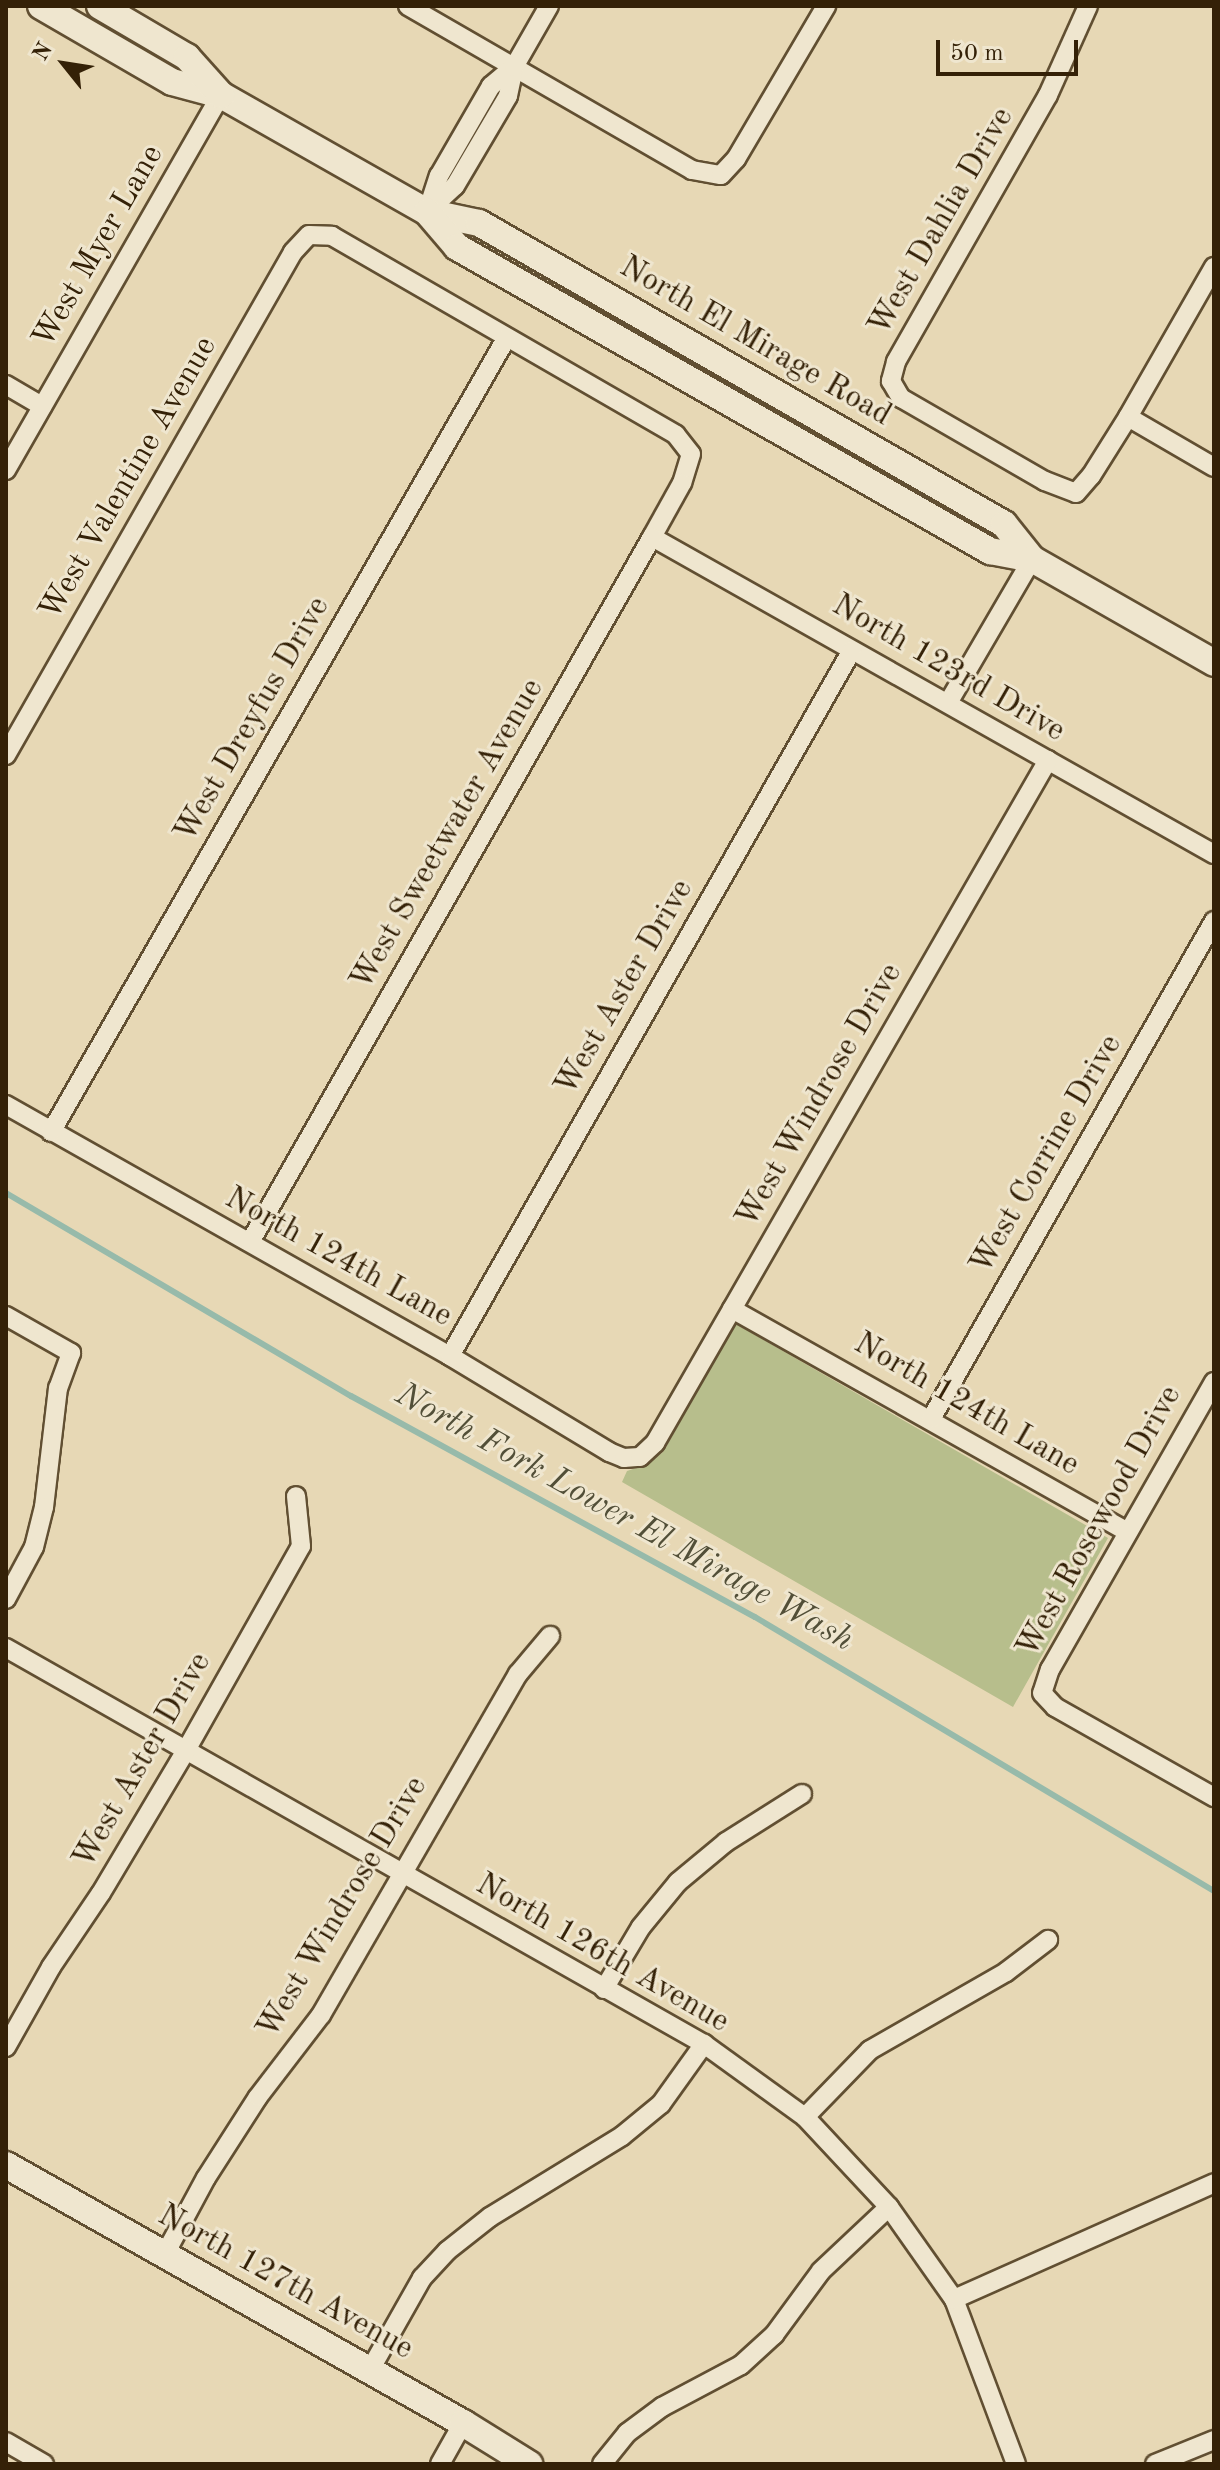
<!DOCTYPE html>
<html>
<head>
<meta charset="utf-8">
<style>
	body { margin:0 }
	#map { position:relative; width:1220px; height:2470px; overflow:hidden; background:#e7d8b5; font-family:"Old Standard TT",serif }
	div>[style] { position:absolute }
	.green>* { inset:0; background:#b7be8c }
	.stream>* { height:6px; margin:-3px; padding:0 3px; transform-origin:3px; border-radius:3px; background:#97baaa }
	.roads { filter:drop-shadow(2px 0 #614f32) drop-shadow(-2px 0 #614f32) drop-shadow(0 2px #614f32) drop-shadow(0 -2px #614f32) }
	.street>* { height:18px; margin:-9px; padding:0 9px; transform-origin:9px; border-radius:9px; background:#efe6cf }
	.secondary>* { height:26px; margin:-13px; padding:0 13px; transform-origin:13px; border-radius:13px; background:#efe6cf }
	span { translate:-50% -50%; white-space:nowrap; text-align:center; line-height:1.15; -webkit-text-stroke:6px #efe6cf; paint-order:stroke }
	.street-label { font-size:32px; color:#342107 }
	.water-label { font-size:34px; color:#524f38; font-style:italic }
	.frame { position:absolute; inset:0; border:8px solid #342107; pointer-events:none }
	.north { position:absolute; left:24px; top:24px; width:80px; height:80px; -webkit-text-stroke:6px #efe6cf; paint-order:stroke; rotate:300deg; font-size:22px; font-weight:700; line-height:32px; text-align:center; color:#342107 }
	.north::after { content:''; display:block; margin:auto; width:28px; height:36px; background:#342107; clip-path:polygon(50% 0,100% 100%,50% 72%,0 100%) }
	.scale { position:absolute; left:936px; top:40px; width:142px; height:36px; box-sizing:border-box; border:4px solid #342107; border-top:0; padding-left:10px; font-size:24px; line-height:28px; white-space:nowrap; color:#342107; -webkit-text-stroke:6px #efe6cf; paint-order:stroke }
</style>
</head>
<body>
<div id="map">
	<div class="green">
		<div style="clip-path:polygon(736px 1324px,1108px 1538px,1013px 1707px,622px 1482px,627px 1471px,645px 1465px,663px 1452px)"></div>
	</div>
	<div class="stream">
		<div style="left:6px;top:1193px;width:400px;rotate:30.5deg"></div>
		<div style="left:351px;top:1396px;width:460px;rotate:28.7deg"></div>
		<div style="left:755px;top:1617px;width:535px;rotate:30.84deg"></div>
	</div>
	<div class="roads">
		<div class="street">
			<div style="left:408px;top:6px;width:328px;rotate:30deg"></div>
			<div style="left:692px;top:170px;width:29px;rotate:10deg"></div>
			<div style="left:721px;top:175px;width:22px;rotate:-47deg"></div>
			<div style="left:736px;top:159px;width:178px;rotate:-59.5deg"></div>
			<div style="left:1088px;top:6px;width:98px;rotate:114.2deg"></div>
			<div style="left:1048px;top:95px;width:307px;rotate:119.7deg"></div>
			<div style="left:896px;top:362px;width:20px;rotate:105deg"></div>
			<div style="left:891px;top:381px;width:20px;rotate:60deg"></div>
			<div style="left:901px;top:398px;width:166px;rotate:30deg"></div>
			<div style="left:1045px;top:481px;width:33px;rotate:21deg"></div>
			<div style="left:1076px;top:493px;width:23px;rotate:-49deg"></div>
			<div style="left:1091px;top:476px;width:70px;rotate:-57.9deg"></div>
			<div style="left:1128px;top:417px;width:173px;rotate:-60.2deg"></div>
			<div style="left:429px;top:210px;width:35px;rotate:-43deg"></div>
			<div style="left:455px;top:186px;width:104px;rotate:-59.5deg"></div>
			<div style="left:508px;top:96px;width:30px;rotate:-78deg"></div>
			<div style="left:427px;top:212px;width:38px;rotate:-72deg"></div>
			<div style="left:439px;top:176px;width:104px;rotate:-60deg"></div>
			<div style="left:491px;top:86px;width:30px;rotate:-40deg"></div>
			<div style="left:514px;top:67px;width:70px;rotate:-60.2deg"></div>
			<div style="left:6px;top:385px;width:42px;rotate:30.3deg"></div>
			<div style="left:1128px;top:417px;width:99px;rotate:30.2deg"></div>
			<div style="left:6px;top:470px;width:432px;rotate:-60.2deg"></div>
			<div style="left:652px;top:537px;width:645px;rotate:29.43deg"></div>
			<div style="left:948px;top:703px;width:167px;rotate:-59.7deg"></div>
			<div style="left:6px;top:755px;width:579px;rotate:-60.29deg"></div>
			<div style="left:293px;top:252px;width:23px;rotate:-47deg"></div>
			<div style="left:309px;top:235px;width:23px;rotate:2deg"></div>
			<div style="left:332px;top:236px;width:397px;rotate:30deg"></div>
			<div style="left:676px;top:435px;width:24px;rotate:52deg"></div>
			<div style="left:691px;top:454px;width:30px;rotate:107deg"></div>
			<div style="left:682px;top:483px;width:62px;rotate:119.1deg"></div>
			<div style="left:652px;top:537px;width:812px;rotate:119.69deg"></div>
			<div style="left:6px;top:1105px;width:510px;rotate:29.48deg"></div>
			<div style="left:450px;top:1356px;width:186px;rotate:31.1deg"></div>
			<div style="left:609px;top:1452px;width:16px;rotate:22deg"></div>
			<div style="left:624px;top:1458px;width:16px;rotate:-4deg"></div>
			<div style="left:640px;top:1457px;width:21px;rotate:-43deg"></div>
			<div style="left:655px;top:1443px;width:788px;rotate:-60.08deg"></div>
			<div style="left:51px;top:1132px;width:916px;rotate:-60.16deg"></div>
			<div style="left:732px;top:1309px;width:454px;rotate:29.4deg"></div>
			<div style="left:6px;top:1316px;width:75px;rotate:29.6deg"></div>
			<div style="left:71px;top:1353px;width:37px;rotate:110deg"></div>
			<div style="left:58px;top:1388px;width:120px;rotate:96.7deg"></div>
			<div style="left:44px;top:1507px;width:41px;rotate:104deg"></div>
			<div style="left:34px;top:1547px;width:59px;rotate:118.3deg"></div>
			<div style="left:450px;top:1356px;width:812px;rotate:-60.34deg"></div>
			<div style="left:1214px;top:1382px;width:331px;rotate:119.7deg"></div>
			<div style="left:1050px;top:1669px;width:25px;rotate:108deg"></div>
			<div style="left:1042px;top:1693px;width:19px;rotate:47deg"></div>
			<div style="left:1055px;top:1707px;width:183px;rotate:29.5deg"></div>
			<div style="left:931px;top:1419px;width:573px;rotate:-60.39deg"></div>
			<div style="left:6px;top:1648px;width:803px;rotate:29.57deg"></div>
			<div style="left:704px;top:2044px;width:125px;rotate:35.9deg"></div>
			<div style="left:805px;top:2117px;width:123px;rotate:47deg"></div>
			<div style="left:889px;top:2207px;width:113px;rotate:54.8deg"></div>
			<div style="left:954px;top:2299px;width:176px;rotate:69.4deg"></div>
			<div style="left:604px;top:1989px;width:72px;rotate:-59.2deg"></div>
			<div style="left:641px;top:1927px;width:58px;rotate:-50.6deg"></div>
			<div style="left:678px;top:1882px;width:62px;rotate:-39.8deg"></div>
			<div style="left:726px;top:1842px;width:90px;rotate:-32.3deg"></div>
			<div style="left:6px;top:2047px;width:92px;rotate:-60.6deg"></div>
			<div style="left:51px;top:1967px;width:89px;rotate:-56deg"></div>
			<div style="left:101px;top:1893px;width:164px;rotate:-59.2deg"></div>
			<div style="left:185px;top:1752px;width:236px;rotate:-60.6deg"></div>
			<div style="left:301px;top:1546px;width:50px;rotate:-95.7deg"></div>
			<div style="left:805px;top:2117px;width:93px;rotate:-45.9deg"></div>
			<div style="left:870px;top:2050px;width:157px;rotate:-29.8deg"></div>
			<div style="left:1006px;top:1972px;width:53px;rotate:-37.3deg"></div>
			<div style="left:165px;top:2254px;width:86px;rotate:-61.7deg"></div>
			<div style="left:206px;top:2178px;width:96px;rotate:-57.3deg"></div>
			<div style="left:258px;top:2097px;width:103px;rotate:-52.5deg"></div>
			<div style="left:321px;top:2015px;width:394px;rotate:-60deg"></div>
			<div style="left:518px;top:1674px;width:50px;rotate:-49.9deg"></div>
			<div style="left:954px;top:2299px;width:285px;rotate:-24deg"></div>
			<div style="left:370px;top:2370px;width:106px;rotate:-60.5deg"></div>
			<div style="left:422px;top:2278px;width:37px;rotate:-47deg"></div>
			<div style="left:447px;top:2251px;width:55px;rotate:-38.3deg"></div>
			<div style="left:490px;top:2217px;width:155px;rotate:-31.5deg"></div>
			<div style="left:622px;top:2136px;width:50px;rotate:-39.4deg"></div>
			<div style="left:661px;top:2104px;width:74px;rotate:-54.4deg"></div>
			<div style="left:6px;top:2442px;width:44px;rotate:30.1deg"></div>
			<div style="left:440px;top:2464px;width:47px;rotate:-60.7deg"></div>
			<div style="left:602px;top:2464px;width:40px;rotate:-51deg"></div>
			<div style="left:627px;top:2433px;width:44px;rotate:-36.6deg"></div>
			<div style="left:662px;top:2407px;width:89px;rotate:-28deg"></div>
			<div style="left:741px;top:2365px;width:45px;rotate:-42.3deg"></div>
			<div style="left:774px;top:2335px;width:79px;rotate:-53.7deg"></div>
			<div style="left:821px;top:2271px;width:93px;rotate:-43.3deg"></div>
			<div style="left:1155px;top:2464px;width:64px;rotate:-22.1deg"></div>
		</div>
		<div class="secondary">
			<div style="left:41px;top:6px;width:151px;rotate:30.1deg"></div>
			<div style="left:172px;top:82px;width:51px;rotate:14.9deg"></div>
			<div style="left:221px;top:95px;width:237px;rotate:29.6deg"></div>
			<div style="left:427px;top:212px;width:53px;rotate:11.9deg"></div>
			<div style="left:479px;top:223px;width:605px;rotate:29.83deg"></div>
			<div style="left:1004px;top:524px;width:45px;rotate:51.3deg"></div>
			<div style="left:100px;top:6px;width:101px;rotate:30.4deg"></div>
			<div style="left:187px;top:57px;width:51px;rotate:48.2deg"></div>
			<div style="left:427px;top:212px;width:46px;rotate:49.4deg"></div>
			<div style="left:457px;top:247px;width:614px;rotate:29.7deg"></div>
			<div style="left:990px;top:551px;width:43px;rotate:10.8deg"></div>
			<div style="left:1032px;top:559px;width:210px;rotate:29.7deg"></div>
			<div style="left:6px;top:2165px;width:525px;rotate:29.45deg"></div>
			<div style="left:463px;top:2423px;width:78px;rotate:31.8deg"></div>
		</div>
	</div>
	<div class="street-label">
		<span style="left:942px;top:222px;rotate:-60deg">West Dahlia Drive</span>
		<span style="left:99px;top:247px;rotate:-60deg">West Myer Lane</span>
		<span style="left:755px;top:342px;rotate:30deg">North El Mirage Road</span>
		<span style="left:129px;top:479px;rotate:-60deg">West Valentine Avenue</span>
		<span style="left:948px;top:669px;rotate:30deg">North 123rd Drive</span>
		<span style="left:253px;top:720px;rotate:-60deg">West Dreyfus Drive</span>
		<span style="left:448px;top:835px;rotate:-60deg">West Sweetwater Avenue</span>
		<span style="left:625px;top:988px;rotate:-60deg">West Aster Drive</span>
		<span style="left:820px;top:1096px;rotate:-60deg">West Windrose Drive</span>
		<span style="left:1047px;top:1155px;rotate:-60deg">West Corrine Drive</span>
		<span style="left:338px;top:1258px;rotate:29deg">North 124th Lane</span>
		<span style="left:966px;top:1405px;rotate:30deg">North 124th Lane</span>
		<span style="left:1100px;top:1522px;rotate:-61deg">West Rosewood Drive</span>
		<span style="left:143px;top:1761px;rotate:-60deg">West Aster Drive</span>
		<span style="left:343px;top:1908px;rotate:-59deg">West Windrose Drive</span>
		<span style="left:602px;top:1954px;rotate:30deg">North 126th Avenue</span>
		<span style="left:285px;top:2283px;rotate:29deg">North 127th Avenue</span>
	</div>
	<div class="water-label">
		<span style="left:624px;top:1518px;rotate:29deg">North Fork Lower El Mirage Wash</span>
	</div>
	<div class="frame"></div>
	<div class="north">N</div>
	<div class="scale">50 m</div>
</div>
</body>
</html>
